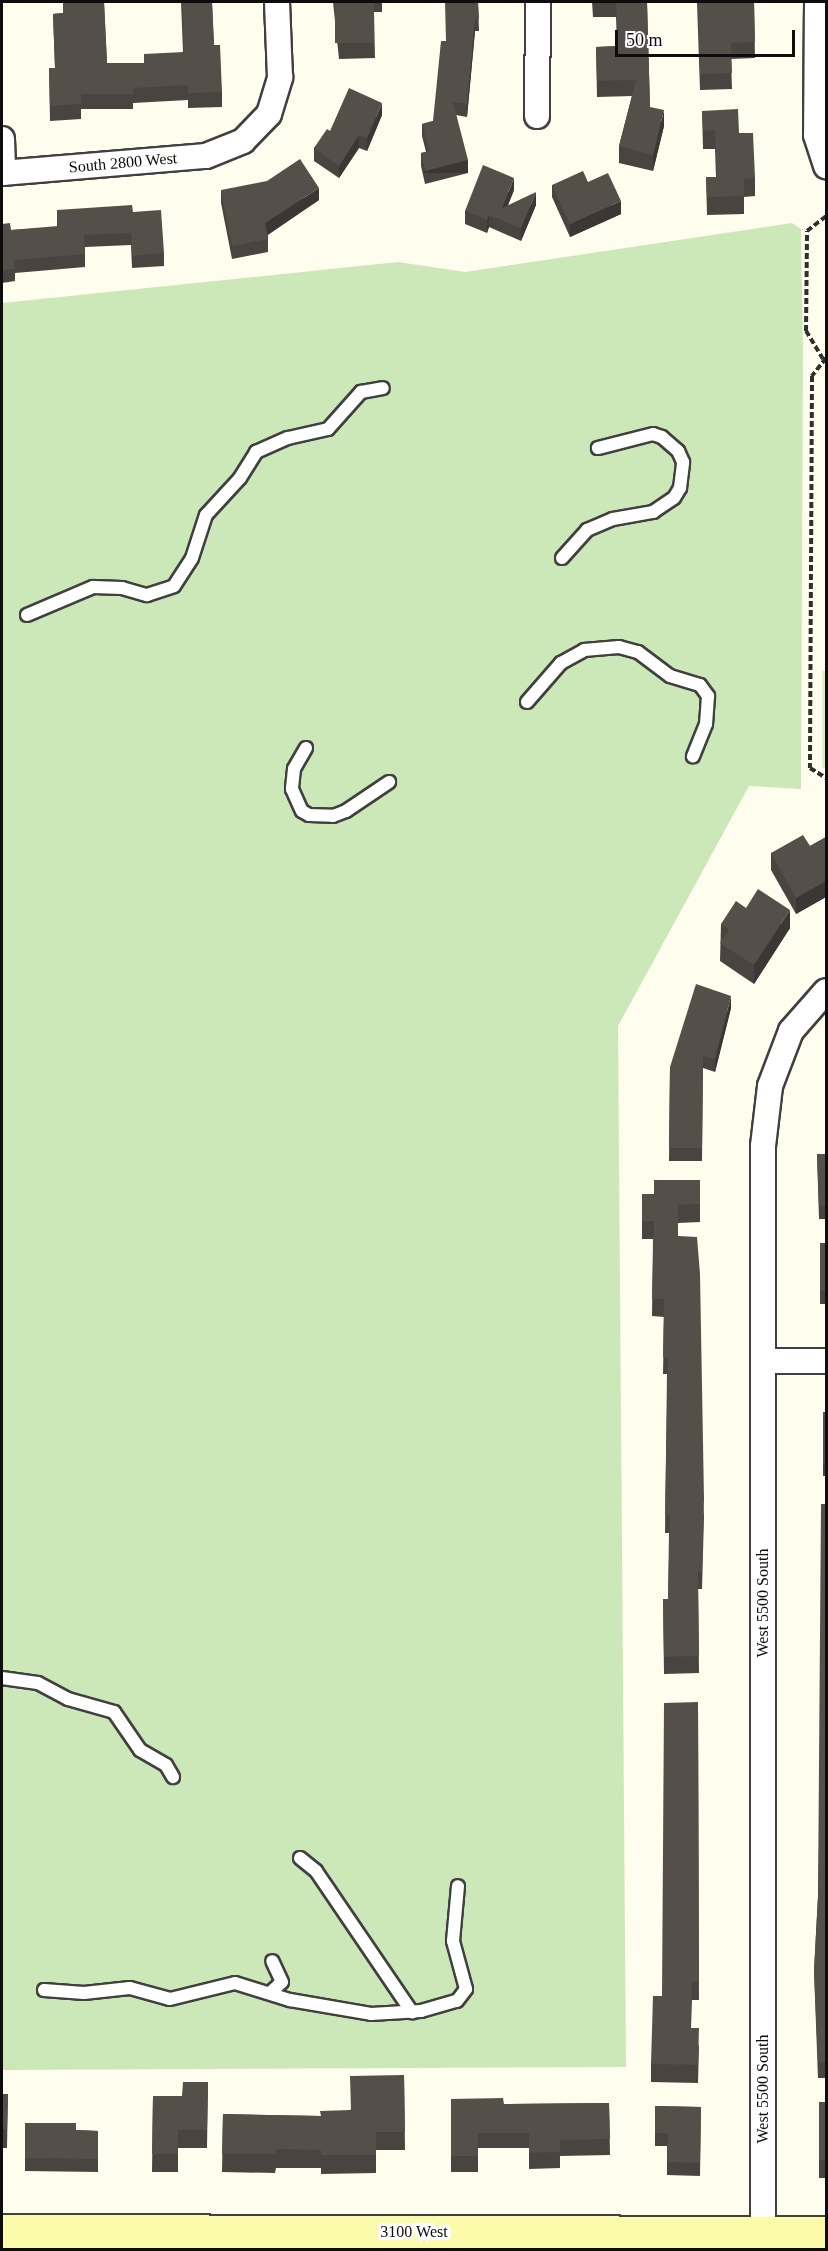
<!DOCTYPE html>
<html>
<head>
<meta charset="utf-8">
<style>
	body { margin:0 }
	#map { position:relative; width:828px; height:2251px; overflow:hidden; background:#fefdee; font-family:"Times New Roman",serif }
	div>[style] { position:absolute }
	.green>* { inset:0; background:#cde8b8 }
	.pitch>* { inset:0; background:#dfefca; transform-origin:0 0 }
	.path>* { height:4px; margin-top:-2px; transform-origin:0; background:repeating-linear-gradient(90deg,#2f2f2f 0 6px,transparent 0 9px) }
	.roads { filter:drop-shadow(2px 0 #404040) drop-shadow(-2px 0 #404040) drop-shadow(0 2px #404040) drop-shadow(0 -2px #404040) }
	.lane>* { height:12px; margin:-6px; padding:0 6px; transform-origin:6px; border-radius:6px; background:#fff }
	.street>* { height:24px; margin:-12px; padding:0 12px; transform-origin:12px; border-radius:12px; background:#fff }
	.secondary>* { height:33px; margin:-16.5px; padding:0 16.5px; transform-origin:16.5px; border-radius:16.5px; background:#fcfaab }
	.wall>* { inset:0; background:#494440; transform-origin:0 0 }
	.shaded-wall>* { inset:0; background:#3c3734; transform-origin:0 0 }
	.building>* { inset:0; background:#554f4a; transform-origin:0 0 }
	span { translate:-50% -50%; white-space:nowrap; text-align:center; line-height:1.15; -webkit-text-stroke:6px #fff; paint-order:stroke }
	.street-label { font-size:16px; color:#0d0d0d }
	.frame { position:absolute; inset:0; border:3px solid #0d0d0d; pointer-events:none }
	.scale { position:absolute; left:615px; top:30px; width:180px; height:27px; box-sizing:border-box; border:3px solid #0d0d0d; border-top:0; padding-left:8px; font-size:18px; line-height:21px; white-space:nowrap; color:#0d0d0d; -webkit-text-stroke:4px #fff; paint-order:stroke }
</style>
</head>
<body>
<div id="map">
	<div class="green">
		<div style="clip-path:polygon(792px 223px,801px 229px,803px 352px,801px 789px,749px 786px,618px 1026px,626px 2067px,2px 2070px,2px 303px,398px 262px,465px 272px)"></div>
	</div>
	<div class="pitch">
		<div style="left:822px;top:671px;width:4px;height:97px"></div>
	</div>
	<div class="path">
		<div style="left:826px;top:358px;width:23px;rotate:128deg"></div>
		<div style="left:812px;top:376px;width:392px;rotate:90.3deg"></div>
		<div style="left:810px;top:768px;width:19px;rotate:32deg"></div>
		<div style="left:823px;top:359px;width:33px;rotate:-121deg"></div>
		<div style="left:806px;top:331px;width:100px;rotate:-89.4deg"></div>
		<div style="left:807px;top:231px;width:24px;rotate:-38deg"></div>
	</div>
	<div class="roads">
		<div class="lane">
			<div style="left:562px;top:558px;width:38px;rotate:-48deg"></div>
			<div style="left:587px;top:530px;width:28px;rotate:-23deg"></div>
			<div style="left:613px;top:519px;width:41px;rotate:-9.9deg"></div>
			<div style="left:653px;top:512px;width:25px;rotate:-34deg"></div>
			<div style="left:674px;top:498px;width:12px;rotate:-59deg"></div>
			<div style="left:680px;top:488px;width:26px;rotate:-83deg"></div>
			<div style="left:683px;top:462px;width:12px;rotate:-114deg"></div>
			<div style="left:678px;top:451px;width:21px;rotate:-139deg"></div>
			<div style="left:662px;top:437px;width:9px;rotate:-162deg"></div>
			<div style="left:653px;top:434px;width:57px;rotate:165.7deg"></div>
			<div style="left:27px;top:615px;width:72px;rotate:-23deg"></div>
			<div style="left:93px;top:587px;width:29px;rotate:2deg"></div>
			<div style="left:122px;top:588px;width:26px;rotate:16deg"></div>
			<div style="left:147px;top:595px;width:28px;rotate:-18deg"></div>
			<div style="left:174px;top:586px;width:33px;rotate:-57deg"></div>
			<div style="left:192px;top:558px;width:45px;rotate:-72deg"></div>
			<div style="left:206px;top:515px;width:50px;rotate:-47.4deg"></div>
			<div style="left:240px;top:478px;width:31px;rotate:-58deg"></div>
			<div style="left:256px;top:452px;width:35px;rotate:-24deg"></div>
			<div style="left:288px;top:438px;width:41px;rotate:-12.7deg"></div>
			<div style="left:328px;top:429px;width:50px;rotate:-48.3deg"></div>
			<div style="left:361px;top:392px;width:22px;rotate:-10deg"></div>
			<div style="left:527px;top:702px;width:52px;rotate:-48.9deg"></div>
			<div style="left:561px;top:663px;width:26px;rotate:-29deg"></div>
			<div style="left:584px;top:650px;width:35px;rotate:-5deg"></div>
			<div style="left:619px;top:647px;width:20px;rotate:15deg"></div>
			<div style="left:638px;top:652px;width:40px;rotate:37deg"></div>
			<div style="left:670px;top:676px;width:31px;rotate:17deg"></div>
			<div style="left:700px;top:685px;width:14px;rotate:54deg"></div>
			<div style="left:708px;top:696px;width:28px;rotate:94deg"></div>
			<div style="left:706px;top:724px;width:35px;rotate:112deg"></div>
			<div style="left:306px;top:748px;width:24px;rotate:120deg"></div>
			<div style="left:294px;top:769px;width:20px;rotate:96deg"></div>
			<div style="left:292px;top:789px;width:24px;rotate:66deg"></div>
			<div style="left:302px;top:811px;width:8px;rotate:30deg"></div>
			<div style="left:309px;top:815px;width:24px;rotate:2deg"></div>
			<div style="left:333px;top:816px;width:14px;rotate:-21deg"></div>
			<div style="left:346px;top:811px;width:52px;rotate:-34deg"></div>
			<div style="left:2px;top:1678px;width:36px;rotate:8deg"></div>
			<div style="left:38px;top:1683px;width:34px;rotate:28deg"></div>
			<div style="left:68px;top:1699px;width:48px;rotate:15.8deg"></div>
			<div style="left:114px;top:1712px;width:46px;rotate:55.6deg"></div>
			<div style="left:140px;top:1750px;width:30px;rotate:30deg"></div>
			<div style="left:166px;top:1765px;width:14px;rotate:60deg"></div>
			<div style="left:300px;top:1858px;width:21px;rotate:39deg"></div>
			<div style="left:316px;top:1871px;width:171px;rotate:55.8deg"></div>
			<div style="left:44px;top:1990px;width:40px;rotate:4.3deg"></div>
			<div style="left:84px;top:1993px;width:46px;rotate:-6.2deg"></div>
			<div style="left:130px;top:1988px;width:41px;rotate:15.4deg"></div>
			<div style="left:170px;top:1999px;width:67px;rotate:-13.8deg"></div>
			<div style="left:235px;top:1983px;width:58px;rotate:17.2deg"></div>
			<div style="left:290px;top:2000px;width:82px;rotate:9.8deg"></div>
			<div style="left:371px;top:2014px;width:50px;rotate:-3.4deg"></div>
			<div style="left:421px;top:2011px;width:37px;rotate:-16deg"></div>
			<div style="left:457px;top:2001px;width:15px;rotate:-53deg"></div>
			<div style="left:466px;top:1989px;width:50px;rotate:-105.2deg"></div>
			<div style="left:453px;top:1941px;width:55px;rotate:-84.8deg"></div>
			<div style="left:270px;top:1993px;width:16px;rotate:-43deg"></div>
			<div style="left:282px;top:1982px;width:23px;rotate:-115deg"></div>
		</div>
		<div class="street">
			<div style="left:817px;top:2px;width:133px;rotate:90.4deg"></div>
			<div style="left:816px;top:135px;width:33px;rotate:72deg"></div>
			<div style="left:537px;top:116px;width:114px;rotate:-89.5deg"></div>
			<div style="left:2px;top:139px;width:34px;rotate:88deg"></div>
			<div style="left:2px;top:173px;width:205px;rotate:-4.8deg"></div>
			<div style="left:206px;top:156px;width:40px;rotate:-22deg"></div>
			<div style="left:243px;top:141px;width:37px;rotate:-46deg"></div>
			<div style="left:269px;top:114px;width:39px;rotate:-73deg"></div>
			<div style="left:280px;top:77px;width:75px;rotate:-92.3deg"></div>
			<div style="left:763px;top:1361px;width:63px"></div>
			<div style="left:763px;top:2233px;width:1087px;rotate:-90deg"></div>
			<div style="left:763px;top:1146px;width:60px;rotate:-83.3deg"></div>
			<div style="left:770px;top:1086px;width:59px;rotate:-69.1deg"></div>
			<div style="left:791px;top:1031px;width:53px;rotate:-48.8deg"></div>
		</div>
		<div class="secondary">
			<div style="left:2px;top:2231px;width:824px;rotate:0.14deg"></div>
		</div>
	</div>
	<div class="wall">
		<div style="clip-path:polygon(63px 2px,104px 2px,107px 63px,144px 63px,183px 52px,181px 2px,212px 2px,214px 45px,222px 92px,222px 107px,188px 108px,188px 100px,133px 103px,133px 109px,81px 109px,81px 119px,50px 121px,49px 68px,55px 68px,53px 14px,63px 13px)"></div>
		<div style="clip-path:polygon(333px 2px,382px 2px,382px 12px,374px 12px,375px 58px,339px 59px)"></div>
		<div style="clip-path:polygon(478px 2px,479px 31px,475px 31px,467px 117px,456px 115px,468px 173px,425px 184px,421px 166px,421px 153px,426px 152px,422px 136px,422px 124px,433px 121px)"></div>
		<div style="clip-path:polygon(592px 2px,647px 2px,650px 107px,664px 126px,653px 171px,619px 163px,619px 146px,632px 96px,597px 97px,596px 47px,617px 46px,616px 17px,593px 17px)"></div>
		<div style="clip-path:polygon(697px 2px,754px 2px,755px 58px,731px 59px,732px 89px,700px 90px)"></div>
		<div style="clip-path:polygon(702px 111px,739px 133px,755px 178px,755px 196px,744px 197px,744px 214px,707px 215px,706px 177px,716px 177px,715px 149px,703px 149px)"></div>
		<div style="clip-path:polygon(382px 115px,367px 151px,359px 148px,339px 178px,314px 161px,314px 148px,330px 131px)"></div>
		<div style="clip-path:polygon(588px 182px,621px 214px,570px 237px,552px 197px,552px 185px)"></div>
		<div style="clip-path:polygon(221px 190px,319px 200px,268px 235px,268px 252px,232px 259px,221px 203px)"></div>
		<div style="clip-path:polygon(514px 190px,508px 205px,536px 205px,521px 241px,489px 227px,487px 233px,465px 224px,465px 211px)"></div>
		<div style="clip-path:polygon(57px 210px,133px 212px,164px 253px,164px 266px,132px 268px,131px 245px,85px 247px,85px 267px,15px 273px,15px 281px,2px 283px,2px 224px,11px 230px,57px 227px)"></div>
		<div style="clip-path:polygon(826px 837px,826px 897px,796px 914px,771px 870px,771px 853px,810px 846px)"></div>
		<div style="clip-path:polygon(746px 908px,790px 928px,754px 984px,720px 961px,721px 924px)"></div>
		<div style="clip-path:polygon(731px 1008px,715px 1072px,703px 1068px,702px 1161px,669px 1161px,670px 1067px)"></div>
		<div style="clip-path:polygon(817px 1154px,826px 1154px,826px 1219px,819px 1219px)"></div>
		<div style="clip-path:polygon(700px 1180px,700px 1222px,678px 1223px,678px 1236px,704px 1516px,702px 1589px,698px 1589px,699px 1673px,664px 1674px,663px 1599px,668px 1599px,669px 1533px,665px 1533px,667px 1374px,663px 1374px,664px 1317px,652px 1316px,653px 1239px,642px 1239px,642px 1194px,654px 1194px)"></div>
		<div style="left:820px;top:1243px;width:6px;height:61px"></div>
		<div style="left:823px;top:1412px;width:3px;height:64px"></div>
		<div style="clip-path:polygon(826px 1504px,826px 2078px,818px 2078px,814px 1971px,818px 1896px)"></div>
		<div style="clip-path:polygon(698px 1702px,699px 2000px,692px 2000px,691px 2028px,699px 2046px,698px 2083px,651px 2082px,651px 2064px,662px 1996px)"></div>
		<div style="clip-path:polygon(404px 2075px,405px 2150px,376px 2150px,376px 2173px,321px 2174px,321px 2168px,276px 2168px,275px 2173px,222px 2172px,223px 2114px,321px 2116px,350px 2110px)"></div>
		<div style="clip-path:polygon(208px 2082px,207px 2148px,178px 2148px,178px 2172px,152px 2172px,153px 2096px,182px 2096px)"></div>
		<div style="clip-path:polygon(2px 2094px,8px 2094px,7px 2148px,2px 2148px)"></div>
		<div style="clip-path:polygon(451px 2099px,504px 2104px,609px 2103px,610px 2155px,560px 2156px,560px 2168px,529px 2169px,529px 2148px,478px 2148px,478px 2172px,451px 2172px)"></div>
		<div style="left:819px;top:2102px;width:7px;height:76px"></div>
		<div style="clip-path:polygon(655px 2106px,701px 2107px,700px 2176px,667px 2175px,667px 2146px,655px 2146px)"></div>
		<div style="clip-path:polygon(25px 2123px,76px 2130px,98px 2131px,98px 2172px,25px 2171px)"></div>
	</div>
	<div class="shaded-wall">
		<div style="clip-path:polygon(475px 19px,475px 31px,467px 117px,467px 104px)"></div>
		<div style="clip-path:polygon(382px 103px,382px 115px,367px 151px,367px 138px)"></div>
		<div style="clip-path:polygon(664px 110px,664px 126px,653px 171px,653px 155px)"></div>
		<div style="clip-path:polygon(359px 135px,359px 148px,339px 178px,339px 166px)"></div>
		<div style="left:468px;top:160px;width:13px;height:44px;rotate:90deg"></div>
		<div style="clip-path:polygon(514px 178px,514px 190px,502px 220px,502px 208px)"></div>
		<div style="clip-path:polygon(319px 188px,319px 200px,265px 236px,265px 223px)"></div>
		<div style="clip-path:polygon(536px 192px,536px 205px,521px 241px,521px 228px)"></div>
		<div style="clip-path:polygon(621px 201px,621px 214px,570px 237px,570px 224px)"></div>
		<div style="clip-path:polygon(489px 215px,489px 227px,487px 233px,487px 220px)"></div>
		<div style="clip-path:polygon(826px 881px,826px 897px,796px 914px,796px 898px)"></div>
		<div style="clip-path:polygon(790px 910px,790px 928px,754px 984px,754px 965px)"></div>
		<div style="clip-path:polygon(731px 996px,731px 1008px,715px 1072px,715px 1059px)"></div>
	</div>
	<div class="building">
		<div style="clip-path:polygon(63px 2px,104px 2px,107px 63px,144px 63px,144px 54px,184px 52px,182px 2px,212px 2px,214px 45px,220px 45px,222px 92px,188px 93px,188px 85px,133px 88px,133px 94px,81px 94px,81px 104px,50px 106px,49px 68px,55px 68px,53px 14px,63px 13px)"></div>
		<div style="left:335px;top:2px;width:39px;height:41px"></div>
		<div style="clip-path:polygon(445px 2px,478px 2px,479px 19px,475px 19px,467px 104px,453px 102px,468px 160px,425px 171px,421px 153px,429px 151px,422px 124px,433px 121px,441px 41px,446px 41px)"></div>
		<div style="clip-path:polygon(616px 2px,647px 2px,650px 107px,664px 110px,653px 155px,619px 146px,636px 80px,597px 81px,596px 47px,618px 46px)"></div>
		<div style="clip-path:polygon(698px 2px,754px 2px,755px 42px,731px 43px,732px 73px,700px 74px)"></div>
		<div style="clip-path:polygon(349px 88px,382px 103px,367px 138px,359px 135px,339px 166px,314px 148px,327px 129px,330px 131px)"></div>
		<div style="clip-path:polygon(738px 109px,739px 133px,753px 133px,755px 178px,744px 179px,744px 196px,707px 197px,706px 177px,717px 177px,715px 130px,703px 131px,702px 111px)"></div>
		<div style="clip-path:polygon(300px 159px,319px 188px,265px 223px,268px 239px,232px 246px,221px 190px,267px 181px)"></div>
		<div style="clip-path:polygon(483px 165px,514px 178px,502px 208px,536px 192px,521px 228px,489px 215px,487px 220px,465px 211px)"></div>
		<div style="clip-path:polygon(583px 171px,588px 182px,608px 173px,621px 201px,570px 224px,552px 185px)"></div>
		<div style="clip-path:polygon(132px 205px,133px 212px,161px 210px,164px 253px,132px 256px,131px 233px,84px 235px,85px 254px,14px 260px,15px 269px,2px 270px,2px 224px,10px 223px,11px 230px,58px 226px,57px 210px)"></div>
		<div style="clip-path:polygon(803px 835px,810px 846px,826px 837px,826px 881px,796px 898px,771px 853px)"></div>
		<div style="clip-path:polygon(758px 889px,790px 910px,754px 965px,720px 943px,729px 930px,721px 924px,736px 901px,746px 908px)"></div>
		<div style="clip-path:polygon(696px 984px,731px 996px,715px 1059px,703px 1056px,702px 1148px,669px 1148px,670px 1067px)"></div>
		<div style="clip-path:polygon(817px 1154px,826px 1154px,826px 1206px,819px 1206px)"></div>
		<div style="clip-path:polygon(654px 1180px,700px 1180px,700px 1204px,678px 1205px,678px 1236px,697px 1237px,700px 1274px,704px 1499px,702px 1572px,698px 1571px,699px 1656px,664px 1657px,663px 1599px,668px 1599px,670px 1515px,665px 1515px,668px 1357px,663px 1357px,664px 1299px,652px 1299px,654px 1221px,642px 1221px,642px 1194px,654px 1194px)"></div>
		<div style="left:820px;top:1243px;width:6px;height:48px"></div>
		<div style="left:823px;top:1412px;width:3px;height:52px"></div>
		<div style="clip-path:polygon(821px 1504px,826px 1504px,826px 2062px,818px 2062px,814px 1971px,818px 1896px)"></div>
		<div style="clip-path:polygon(698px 1702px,699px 1982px,692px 1981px,690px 2028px,699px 2028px,698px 2065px,651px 2064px,653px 1996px,662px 1996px,664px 1703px)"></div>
		<div style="clip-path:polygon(404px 2075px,405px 2132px,376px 2132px,376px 2155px,321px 2155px,321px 2150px,276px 2149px,275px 2154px,222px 2154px,223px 2114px,321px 2116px,320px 2111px,351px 2110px,350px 2076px)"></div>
		<div style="clip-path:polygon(183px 2082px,208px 2082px,207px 2130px,178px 2130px,178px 2154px,152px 2154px,153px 2096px,182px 2096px)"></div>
		<div style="clip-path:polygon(2px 2094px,8px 2094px,7px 2129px,2px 2129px)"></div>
		<div style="clip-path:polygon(503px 2098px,504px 2104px,609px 2103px,610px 2139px,560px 2140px,560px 2152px,529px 2153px,529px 2133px,478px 2133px,478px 2156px,451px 2156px,451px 2099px)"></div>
		<div style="left:819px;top:2102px;width:7px;height:58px"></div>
		<div style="clip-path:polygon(655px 2106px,701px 2107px,700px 2163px,667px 2162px,668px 2133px,655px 2133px)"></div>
		<div style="clip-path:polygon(25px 2123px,76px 2123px,76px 2130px,98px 2131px,98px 2159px,25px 2158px)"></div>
	</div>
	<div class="street-label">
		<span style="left:123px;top:163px;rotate:-5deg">South 2800 West</span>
		<span style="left:763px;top:1603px;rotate:-90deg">West 5500 South</span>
		<span style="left:763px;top:2089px;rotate:-90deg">West 5500 South</span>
		<span style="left:414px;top:2232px">3100 West</span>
	</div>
	<div class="frame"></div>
	<div class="scale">50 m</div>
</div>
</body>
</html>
